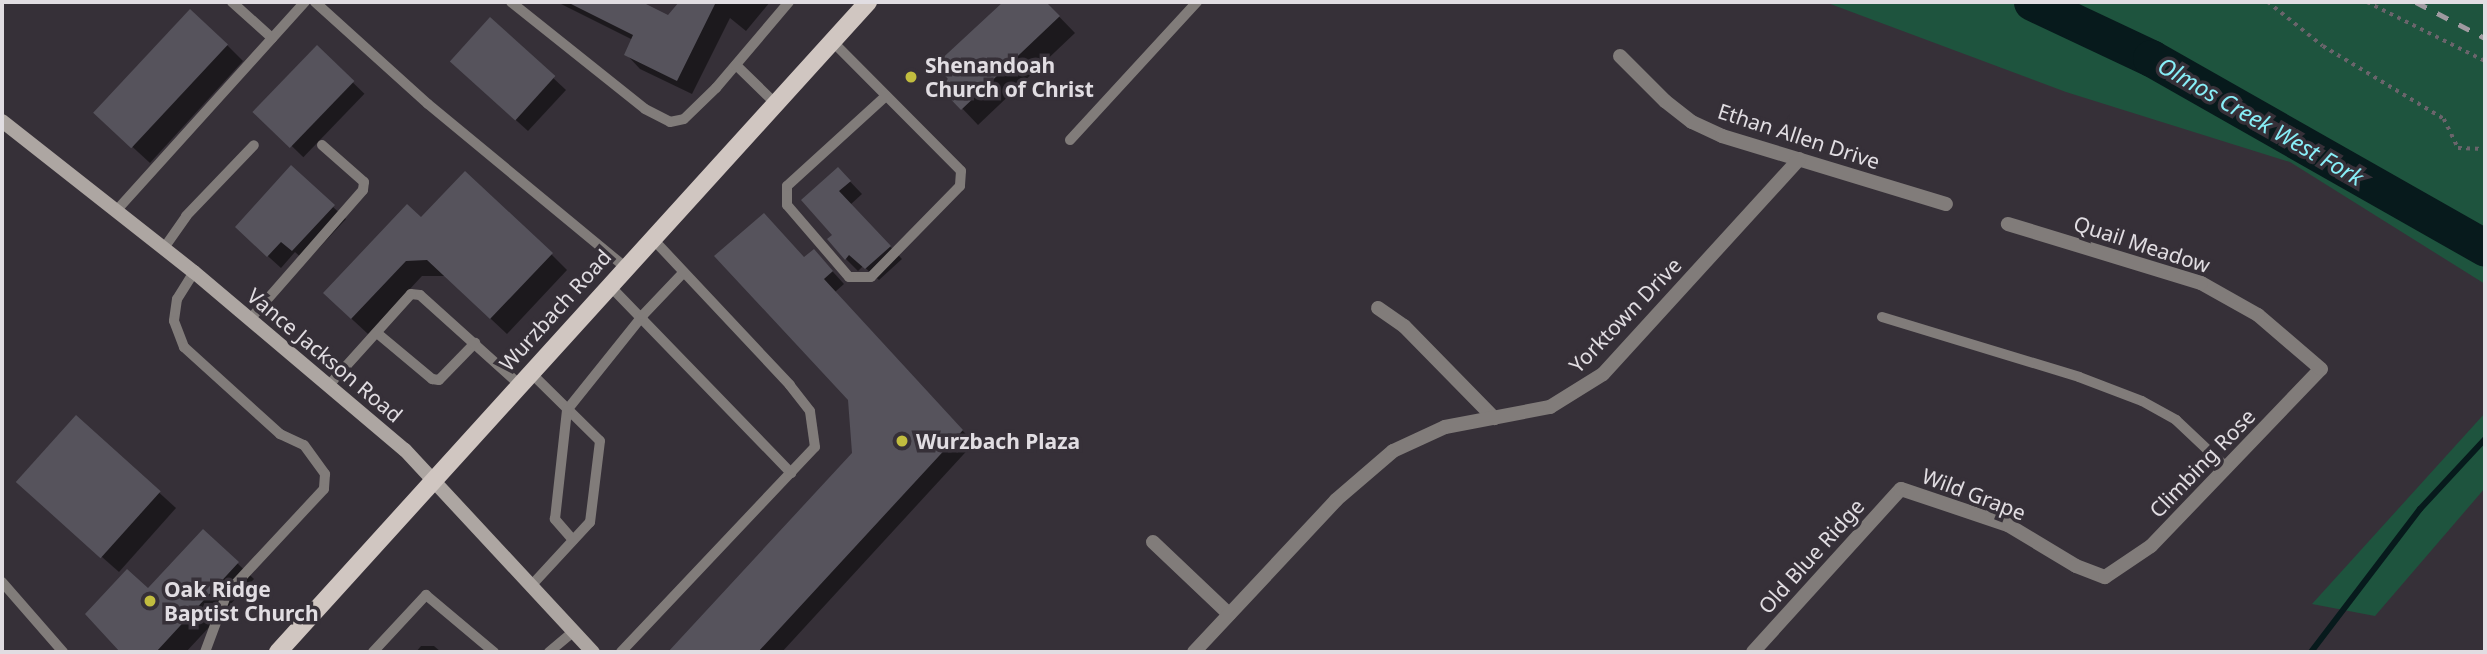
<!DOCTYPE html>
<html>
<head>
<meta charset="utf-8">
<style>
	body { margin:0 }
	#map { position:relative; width:2487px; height:654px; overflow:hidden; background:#363038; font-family:"Noto Sans",sans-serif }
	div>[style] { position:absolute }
	.green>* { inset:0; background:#1e543e }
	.shadow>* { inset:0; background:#0007; transform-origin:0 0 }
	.stream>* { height:6px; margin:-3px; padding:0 3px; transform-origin:3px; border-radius:3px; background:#071a1c }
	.river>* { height:37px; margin:-18.5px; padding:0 18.5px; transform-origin:18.5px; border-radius:18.5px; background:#071a1c }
	.building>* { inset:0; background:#56535c; transform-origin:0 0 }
	.path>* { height:3.5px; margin-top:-1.75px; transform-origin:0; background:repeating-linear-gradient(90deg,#6a646b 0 3.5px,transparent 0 8.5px) }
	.lane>* { height:10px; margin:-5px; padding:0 5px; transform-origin:5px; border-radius:5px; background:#817c7a }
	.street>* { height:14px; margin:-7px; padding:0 7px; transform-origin:7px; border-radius:7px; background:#817c7a }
	.secondary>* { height:14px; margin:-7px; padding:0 7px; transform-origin:7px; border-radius:7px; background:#ada6a2 }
	.primary>* { height:18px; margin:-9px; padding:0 9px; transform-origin:9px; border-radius:9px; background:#d0c6c1 }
	.rail>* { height:5px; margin-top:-2.5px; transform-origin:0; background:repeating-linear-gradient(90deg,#9f9aa0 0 12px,transparent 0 24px) }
	.dots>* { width:19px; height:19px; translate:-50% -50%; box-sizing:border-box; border:4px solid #363038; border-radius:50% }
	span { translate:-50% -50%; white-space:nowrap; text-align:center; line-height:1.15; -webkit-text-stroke:7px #363038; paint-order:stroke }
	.poi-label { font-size:21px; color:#e1dde2; font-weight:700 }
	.left { translate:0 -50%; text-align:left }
	.street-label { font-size:21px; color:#e1dde2 }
	.water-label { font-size:23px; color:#88eef7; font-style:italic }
	.frame { position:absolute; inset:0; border:4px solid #e1dde2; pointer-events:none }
</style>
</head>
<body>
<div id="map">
	<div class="green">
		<div style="clip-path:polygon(1825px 2px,2485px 2px,2485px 284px,2290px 162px,2066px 92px)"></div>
		<div style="clip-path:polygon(2485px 413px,2485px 488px,2375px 616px,2312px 604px)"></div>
	</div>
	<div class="shadow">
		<div style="clip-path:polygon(557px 2px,638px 2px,669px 17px,681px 2px,770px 2px,746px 31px,730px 18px,692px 94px,640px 69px,626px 54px,633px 40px)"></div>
		<div style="clip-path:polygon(1005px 2px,1045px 2px,1075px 33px,978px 125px,942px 87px,951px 79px,938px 65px)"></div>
		<div style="clip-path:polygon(490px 19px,566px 90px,528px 131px,464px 73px)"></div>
		<div style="clip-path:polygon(227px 45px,243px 61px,150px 163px,113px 129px)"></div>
		<div style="left:317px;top:48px;width:66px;height:88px;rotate:44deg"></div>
		<div style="clip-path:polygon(291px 168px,346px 219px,306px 262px,295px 252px,281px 268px,249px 239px)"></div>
		<div style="clip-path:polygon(838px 169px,862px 194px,850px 205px,902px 259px,879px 280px,863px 266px,858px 271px,846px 259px,835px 235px)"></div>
		<div style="clip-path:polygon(421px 220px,551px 254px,567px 270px,507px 334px,445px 276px,422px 276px,368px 334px,341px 309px)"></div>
		<div style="clip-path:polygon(814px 251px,844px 284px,835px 292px,974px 443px,782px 652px,680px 652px,675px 647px,854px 453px,850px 400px,805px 259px)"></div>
		<div style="clip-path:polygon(76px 417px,176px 508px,119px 572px,34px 497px)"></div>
		<div style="clip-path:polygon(203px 531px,254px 579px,186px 652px,125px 652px,87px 614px,148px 590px)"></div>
		<div style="clip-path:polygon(421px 646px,434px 646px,441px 652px,416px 652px)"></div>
	</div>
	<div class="stream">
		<div style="left:2311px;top:652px;width:180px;rotate:-52.7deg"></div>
		<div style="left:2420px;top:509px;width:96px;rotate:-47.1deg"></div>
	</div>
	<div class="river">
		<div style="left:2032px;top:2px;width:132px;rotate:25.2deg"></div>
		<div style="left:2151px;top:58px;width:384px;rotate:29.6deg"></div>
	</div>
	<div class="building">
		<div style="clip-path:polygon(567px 2px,642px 2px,668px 15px,679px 2px,716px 2px,677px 81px,624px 55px,633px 35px)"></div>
		<div style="clip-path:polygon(1003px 2px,1046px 2px,1060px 16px,961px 110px,939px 87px,948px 79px,935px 65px)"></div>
		<div style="left:190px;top:9px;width:52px;height:142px;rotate:43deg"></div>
		<div style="left:490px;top:17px;width:88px;height:60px;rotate:42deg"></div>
		<div style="left:317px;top:45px;width:52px;height:93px;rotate:44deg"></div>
		<div style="clip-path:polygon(291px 165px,335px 205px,292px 251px,281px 242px,267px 257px,235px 227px)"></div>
		<div style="clip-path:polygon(838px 167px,851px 181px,839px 191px,891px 246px,865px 269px,849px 255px,845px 260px,827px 239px,832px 235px,801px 200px)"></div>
		<div style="clip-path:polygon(465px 171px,553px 253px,490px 319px,427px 260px,406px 261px,351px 319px,323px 293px,407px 204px,421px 217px)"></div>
		<div style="clip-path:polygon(764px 213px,804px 257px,814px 249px,833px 271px,824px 279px,963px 430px,758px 652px,668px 652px,852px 453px,848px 400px,714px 256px)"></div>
		<div style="left:76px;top:415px;width:114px;height:90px;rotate:42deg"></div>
		<div style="clip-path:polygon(203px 529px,239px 562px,156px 652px,120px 652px,85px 614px,127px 569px,148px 588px)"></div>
	</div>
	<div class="path">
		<div style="left:2268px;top:2px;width:70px;rotate:38.7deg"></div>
		<div style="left:2323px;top:46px;width:141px;rotate:31.1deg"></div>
		<div style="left:2444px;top:119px;width:32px;rotate:64deg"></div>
		<div style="left:2458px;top:148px;width:27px;rotate:2deg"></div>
		<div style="left:2367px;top:2px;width:132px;rotate:26.6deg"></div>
	</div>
	<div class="lane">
		<div style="left:232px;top:2px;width:54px;rotate:42deg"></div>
		<div style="left:315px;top:2px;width:152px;rotate:42.1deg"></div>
		<div style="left:428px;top:104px;width:256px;rotate:39.6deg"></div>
		<div style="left:511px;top:2px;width:171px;rotate:38.6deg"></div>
		<div style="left:645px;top:109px;width:28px;rotate:27deg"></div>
		<div style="left:670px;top:122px;width:14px;rotate:-12deg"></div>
		<div style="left:684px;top:119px;width:45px;rotate:-44.1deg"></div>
		<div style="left:716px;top:88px;width:113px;rotate:-49.7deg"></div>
		<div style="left:832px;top:41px;width:183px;rotate:45.2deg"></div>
		<div style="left:961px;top:171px;width:15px;rotate:94deg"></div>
		<div style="left:960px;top:186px;width:127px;rotate:134.4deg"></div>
		<div style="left:871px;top:277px;width:22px;rotate:180deg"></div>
		<div style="left:849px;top:277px;width:95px;rotate:-130.7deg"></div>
		<div style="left:787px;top:205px;width:19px;rotate:-90deg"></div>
		<div style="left:787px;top:186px;width:134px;rotate:-42.3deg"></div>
		<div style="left:736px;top:65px;width:54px;rotate:44.3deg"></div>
		<div style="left:1070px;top:140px;width:188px;rotate:-47.4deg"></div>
		<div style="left:116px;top:211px;width:282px;rotate:-47.9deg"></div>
		<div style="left:164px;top:248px;width:39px;rotate:-55deg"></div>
		<div style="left:186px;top:216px;width:98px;rotate:-46.2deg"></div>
		<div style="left:194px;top:272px;width:32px;rotate:122deg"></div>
		<div style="left:177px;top:299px;width:22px;rotate:98deg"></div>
		<div style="left:174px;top:321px;width:28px;rotate:69deg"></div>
		<div style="left:184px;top:347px;width:130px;rotate:42.2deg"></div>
		<div style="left:280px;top:434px;width:26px;rotate:25deg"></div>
		<div style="left:304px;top:445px;width:36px;rotate:54deg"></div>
		<div style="left:325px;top:474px;width:15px;rotate:94deg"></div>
		<div style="left:324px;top:489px;width:142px;rotate:133deg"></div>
		<div style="left:227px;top:593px;width:63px;rotate:110.4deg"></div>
		<div style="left:609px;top:285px;width:262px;rotate:45.9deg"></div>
		<div style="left:1882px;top:317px;width:206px;rotate:16.9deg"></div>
		<div style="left:2079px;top:377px;width:67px;rotate:20.9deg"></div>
		<div style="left:2142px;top:401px;width:39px;rotate:29deg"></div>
		<div style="left:2176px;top:420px;width:70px;rotate:43.3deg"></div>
		<div style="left:251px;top:318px;width:170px;rotate:-48.8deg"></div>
		<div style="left:363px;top:190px;width:8px;rotate:-83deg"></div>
		<div style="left:364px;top:182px;width:56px;rotate:-138.6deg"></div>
		<div style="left:377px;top:333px;width:72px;rotate:39.9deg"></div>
		<div style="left:432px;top:379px;width:7px;rotate:8deg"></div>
		<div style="left:439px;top:380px;width:52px;rotate:-45.8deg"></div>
		<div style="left:530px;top:372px;width:98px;rotate:44.6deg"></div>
		<div style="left:600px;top:441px;width:82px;rotate:97deg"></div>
		<div style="left:590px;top:522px;width:87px;rotate:132.7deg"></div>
		<div style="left:329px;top:385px;width:122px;rotate:-48deg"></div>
		<div style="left:411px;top:294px;width:9px;rotate:6deg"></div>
		<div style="left:420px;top:295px;width:133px;rotate:42deg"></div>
		<div style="left:573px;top:540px;width:28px;rotate:-131deg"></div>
		<div style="left:555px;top:519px;width:110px;rotate:-83.7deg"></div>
		<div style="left:567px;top:410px;width:122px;rotate:-51.3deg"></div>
		<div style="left:643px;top:315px;width:59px;rotate:-46.4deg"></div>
		<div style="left:2px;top:582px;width:93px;rotate:48.9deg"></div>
		<div style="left:373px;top:652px;width:78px;rotate:-47.1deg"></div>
		<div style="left:426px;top:595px;width:89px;rotate:40deg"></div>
		<div style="left:549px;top:652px;width:31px;rotate:-40deg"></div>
		<div style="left:621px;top:652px;width:282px;rotate:-46.6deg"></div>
		<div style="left:815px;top:447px;width:36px;rotate:-98deg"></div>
		<div style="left:810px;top:411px;width:33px;rotate:-128deg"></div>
		<div style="left:790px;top:385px;width:202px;rotate:-133.2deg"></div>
	</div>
	<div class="street">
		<div style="left:1620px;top:56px;width:64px;rotate:45deg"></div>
		<div style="left:1665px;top:101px;width:34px;rotate:38deg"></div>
		<div style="left:1692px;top:122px;width:33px;rotate:25deg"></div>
		<div style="left:1722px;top:136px;width:234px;rotate:16.9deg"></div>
		<div style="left:1378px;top:308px;width:32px;rotate:35deg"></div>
		<div style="left:1404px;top:326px;width:129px;rotate:45.6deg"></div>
		<div style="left:1153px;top:542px;width:105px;rotate:43.5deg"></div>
		<div style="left:1194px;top:652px;width:208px;rotate:-46.9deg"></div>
		<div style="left:1336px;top:500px;width:75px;rotate:-40.7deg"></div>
		<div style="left:1393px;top:451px;width:57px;rotate:-24.8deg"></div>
		<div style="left:1445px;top:427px;width:107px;rotate:-10.8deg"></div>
		<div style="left:1550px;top:407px;width:62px;rotate:-31.9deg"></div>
		<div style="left:1603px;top:374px;width:291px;rotate:-47.6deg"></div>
		<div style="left:1753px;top:652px;width:220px;rotate:-47.8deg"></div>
		<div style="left:1901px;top:489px;width:113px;rotate:18.6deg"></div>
		<div style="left:2008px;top:525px;width:79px;rotate:31.1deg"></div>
		<div style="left:2076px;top:566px;width:31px;rotate:21deg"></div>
		<div style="left:2105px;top:577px;width:55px;rotate:-34deg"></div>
		<div style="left:2151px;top:546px;width:245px;rotate:-46.2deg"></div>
		<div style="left:2321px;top:369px;width:83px;rotate:-139.4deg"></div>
		<div style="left:2258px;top:315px;width:65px;rotate:-150.7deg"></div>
		<div style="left:2201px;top:283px;width:202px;rotate:-163deg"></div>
	</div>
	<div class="secondary">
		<div style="left:2px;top:121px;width:244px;rotate:38.2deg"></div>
		<div style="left:194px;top:272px;width:276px;rotate:40.2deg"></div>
		<div style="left:405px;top:450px;width:276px;rotate:47.1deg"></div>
	</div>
	<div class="primary">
		<div style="left:278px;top:652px;width:878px;rotate:-47.77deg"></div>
	</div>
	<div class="rail">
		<div style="left:2416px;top:2px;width:78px;rotate:27.6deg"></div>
	</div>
	<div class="dots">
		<div style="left:911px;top:77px;background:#c2bd3f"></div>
		<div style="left:902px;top:441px;background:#c2bd3f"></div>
		<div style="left:150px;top:601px;background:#c2bd3f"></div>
	</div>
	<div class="poi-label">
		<span class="left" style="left:925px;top:77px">Shenandoah<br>Church of Christ</span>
		<span class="left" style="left:916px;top:441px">Wurzbach Plaza</span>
		<span class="left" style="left:164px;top:601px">Oak Ridge<br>Baptist Church</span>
	</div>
	<div class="street-label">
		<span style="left:1799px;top:136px;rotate:18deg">Ethan Allen Drive</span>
		<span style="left:2142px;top:244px;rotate:18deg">Quail Meadow</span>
		<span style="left:555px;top:310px;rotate:-48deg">Wurzbach Road</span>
		<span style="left:1625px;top:315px;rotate:-46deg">Yorktown Drive</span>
		<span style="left:325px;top:355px;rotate:40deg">Vance Jackson Road</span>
		<span style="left:2202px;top:463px;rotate:-46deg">Climbing Rose</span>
		<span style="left:1974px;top:494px;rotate:21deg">Wild Grape</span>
		<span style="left:1811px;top:556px;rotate:-48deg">Old Blue Ridge</span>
	</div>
	<div class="water-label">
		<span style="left:2261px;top:121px;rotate:30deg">Olmos Creek West Fork</span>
	</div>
	<div class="frame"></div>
</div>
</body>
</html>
